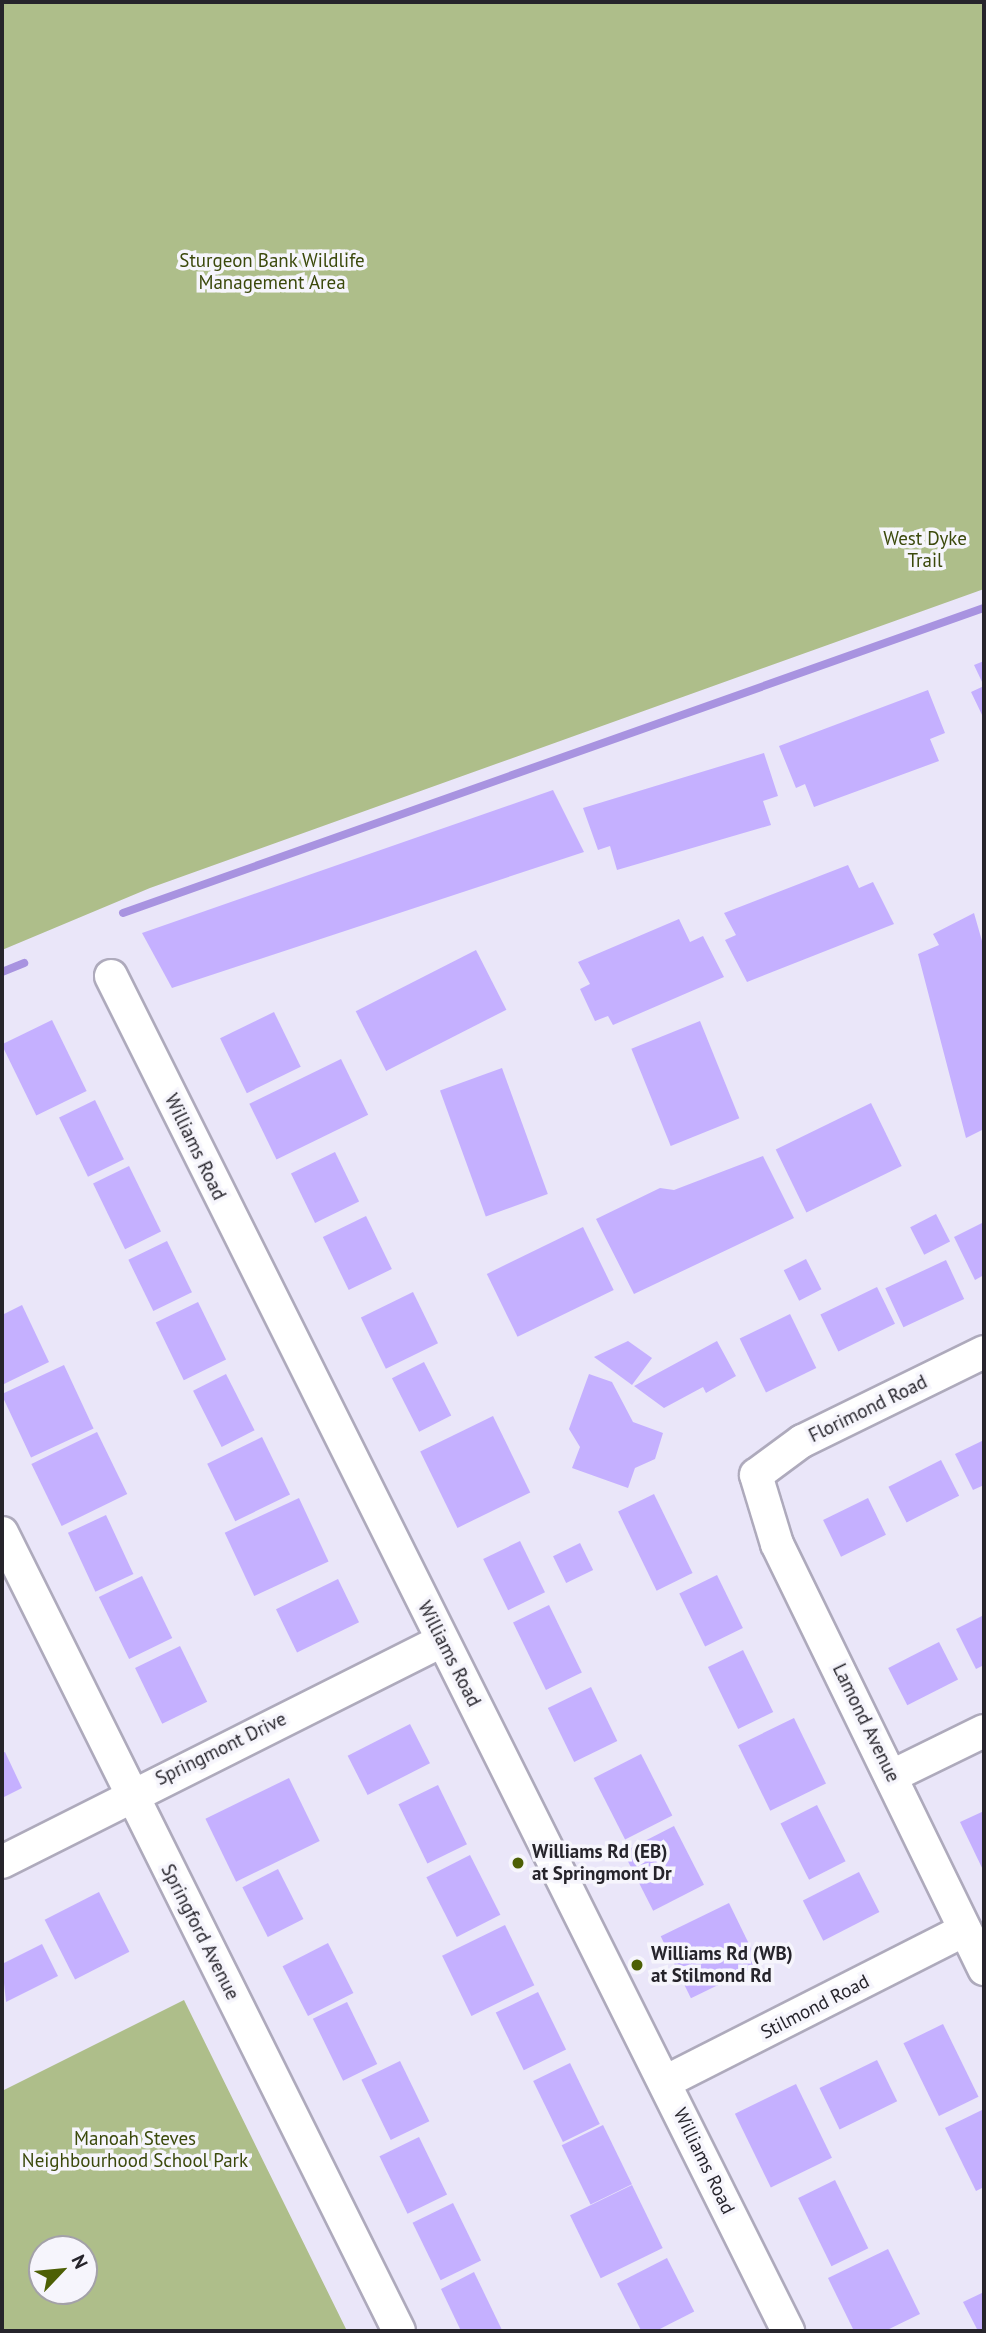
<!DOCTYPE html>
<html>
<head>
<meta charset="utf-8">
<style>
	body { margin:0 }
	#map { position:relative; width:986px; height:2333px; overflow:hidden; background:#eae6f9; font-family:"PT Sans",sans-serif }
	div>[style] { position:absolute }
	.green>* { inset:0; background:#aebe8a }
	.stream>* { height:8px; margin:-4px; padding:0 4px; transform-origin:4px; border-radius:4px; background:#a893e0 }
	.building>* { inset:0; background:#c5b0ff; transform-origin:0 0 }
	.roads { filter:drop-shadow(2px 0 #aeaabc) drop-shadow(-2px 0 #aeaabc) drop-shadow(0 2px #aeaabc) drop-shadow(0 -2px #aeaabc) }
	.minor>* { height:32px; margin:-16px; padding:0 16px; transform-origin:16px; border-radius:16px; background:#fff }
	.dots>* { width:19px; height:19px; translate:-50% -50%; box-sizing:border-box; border:4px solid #f6f5fc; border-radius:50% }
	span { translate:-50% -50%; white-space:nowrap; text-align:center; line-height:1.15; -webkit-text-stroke:7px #f6f5fc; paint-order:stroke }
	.park-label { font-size:19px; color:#3b490b }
	.street-label { font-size:19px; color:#26242b }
	.poi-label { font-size:19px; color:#26242b; font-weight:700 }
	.left { translate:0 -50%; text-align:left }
	.frame { position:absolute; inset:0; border:4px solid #26242b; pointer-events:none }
	.north { position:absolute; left:28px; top:2235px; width:70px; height:70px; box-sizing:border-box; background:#f6f5fc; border:2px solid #a3a1a8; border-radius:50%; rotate:64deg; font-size:19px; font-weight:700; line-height:28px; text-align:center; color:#26242b }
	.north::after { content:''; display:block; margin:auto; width:24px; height:32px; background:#4d5f05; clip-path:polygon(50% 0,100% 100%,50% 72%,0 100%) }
</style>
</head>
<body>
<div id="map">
	<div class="green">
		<div style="clip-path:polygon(2px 2px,984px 2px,984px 589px,150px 888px,2px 950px)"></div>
		<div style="clip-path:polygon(evenodd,184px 2000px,347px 2331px,2px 2331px,2px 2091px,184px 2000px,84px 2249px,84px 2291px,42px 2291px,42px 2249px,84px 2249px)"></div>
	</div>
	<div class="stream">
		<div style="left:123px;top:913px;width:913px;rotate:-19.51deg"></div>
		<div style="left:2px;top:972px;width:24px;rotate:-22deg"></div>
	</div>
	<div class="building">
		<div style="clip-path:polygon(984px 661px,984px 719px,971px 692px,984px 686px,974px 665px)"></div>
		<div style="clip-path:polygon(928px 690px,945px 733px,930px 739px,939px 761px,814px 807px,805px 784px,796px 788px,779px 746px)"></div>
		<div style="clip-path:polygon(764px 753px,778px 796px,763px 801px,771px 825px,617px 870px,610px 846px,598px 850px,583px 808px)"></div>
		<div style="clip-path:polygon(553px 790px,584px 852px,172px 988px,142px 933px)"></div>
		<div style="clip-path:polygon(848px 865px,859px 888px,873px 882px,894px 924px,747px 982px,725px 940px,736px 935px,724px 913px)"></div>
		<div style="clip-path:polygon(974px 913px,984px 948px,984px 1129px,966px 1138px,918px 954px,939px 945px,933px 934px)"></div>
		<div style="clip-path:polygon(679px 919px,690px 942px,703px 936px,724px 977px,613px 1025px,608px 1016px,595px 1021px,580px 989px,590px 984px,578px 962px)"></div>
		<div style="left:476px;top:950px;width:67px;height:135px;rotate:63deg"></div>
		<div style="left:274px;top:1012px;width:61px;height:60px;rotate:64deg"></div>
		<div style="left:52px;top:1020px;width:79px;height:56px;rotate:64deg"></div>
		<div style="left:700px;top:1021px;width:105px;height:74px;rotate:68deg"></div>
		<div style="left:341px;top:1059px;width:62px;height:102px;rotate:64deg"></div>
		<div style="left:502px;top:1068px;width:134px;height:66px;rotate:70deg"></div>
		<div style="left:95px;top:1100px;width:66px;height:40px;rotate:64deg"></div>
		<div style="left:871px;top:1103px;width:70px;height:106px;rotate:64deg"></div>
		<div style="left:335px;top:1152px;width:55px;height:49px;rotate:64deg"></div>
		<div style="clip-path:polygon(763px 1156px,794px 1218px,634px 1294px,596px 1219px,660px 1188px,674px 1190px)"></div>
		<div style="left:129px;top:1166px;width:73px;height:40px;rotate:64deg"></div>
		<div style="left:936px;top:1214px;width:31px;height:29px;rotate:63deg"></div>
		<div style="left:366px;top:1216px;width:59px;height:48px;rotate:64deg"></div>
		<div style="clip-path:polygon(984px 1222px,984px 1275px,975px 1280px,954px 1237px)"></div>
		<div style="left:583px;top:1227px;width:70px;height:107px;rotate:64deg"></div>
		<div style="left:167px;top:1241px;width:57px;height:43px;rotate:64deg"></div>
		<div style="left:806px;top:1259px;width:34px;height:25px;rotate:63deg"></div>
		<div style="left:946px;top:1260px;width:43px;height:67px;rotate:65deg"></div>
		<div style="left:877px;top:1287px;width:41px;height:63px;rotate:64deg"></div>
		<div style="left:413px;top:1292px;width:57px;height:58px;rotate:64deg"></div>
		<div style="left:198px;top:1302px;width:64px;height:47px;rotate:64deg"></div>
		<div style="clip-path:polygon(22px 1305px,49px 1362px,2px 1385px,2px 1315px)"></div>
		<div style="left:790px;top:1314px;width:60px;height:56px;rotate:64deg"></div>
		<div style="clip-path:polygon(628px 1341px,652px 1358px,632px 1385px,594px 1357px)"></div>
		<div style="clip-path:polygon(717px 1341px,736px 1376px,706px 1393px,703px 1387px,664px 1408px,634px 1386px)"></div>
		<div style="left:424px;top:1362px;width:60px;height:36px;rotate:63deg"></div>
		<div style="left:64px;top:1365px;width:70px;height:69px;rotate:65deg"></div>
		<div style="left:226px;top:1374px;width:63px;height:37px;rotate:63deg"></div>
		<div style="clip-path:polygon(589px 1374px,612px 1382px,633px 1422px,663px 1433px,655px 1459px,635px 1468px,628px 1488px,572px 1468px,580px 1447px,569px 1429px)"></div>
		<div style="left:493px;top:1416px;width:85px;height:81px;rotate:64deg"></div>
		<div style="left:97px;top:1432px;width:69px;height:73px;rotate:64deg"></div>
		<div style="left:262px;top:1437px;width:64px;height:61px;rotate:64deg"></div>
		<div style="clip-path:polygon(984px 1440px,984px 1485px,973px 1490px,955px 1454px)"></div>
		<div style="left:941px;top:1460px;width:40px;height:59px;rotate:63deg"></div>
		<div style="left:654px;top:1494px;width:88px;height:40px;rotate:64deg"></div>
		<div style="left:299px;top:1498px;width:70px;height:82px;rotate:65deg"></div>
		<div style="left:868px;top:1498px;width:41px;height:50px;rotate:64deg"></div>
		<div style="left:106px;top:1515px;width:65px;height:42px;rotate:65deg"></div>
		<div style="left:520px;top:1541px;width:57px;height:41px;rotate:64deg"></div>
		<div style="left:580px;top:1543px;width:30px;height:30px;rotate:64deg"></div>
		<div style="left:717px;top:1575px;width:59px;height:42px;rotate:64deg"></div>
		<div style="left:142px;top:1576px;width:69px;height:48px;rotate:64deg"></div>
		<div style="left:338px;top:1579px;width:48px;height:69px;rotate:64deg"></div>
		<div style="left:549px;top:1605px;width:75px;height:40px;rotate:64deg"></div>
		<div style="clip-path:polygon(984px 1615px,984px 1665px,976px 1669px,956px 1629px)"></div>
		<div style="left:939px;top:1642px;width:42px;height:57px;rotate:63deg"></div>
		<div style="left:180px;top:1646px;width:62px;height:50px;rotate:64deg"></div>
		<div style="left:743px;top:1650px;width:69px;height:39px;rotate:64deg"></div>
		<div style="left:591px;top:1687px;width:60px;height:48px;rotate:64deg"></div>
		<div style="left:794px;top:1718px;width:73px;height:62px;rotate:64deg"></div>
		<div style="left:410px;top:1724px;width:44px;height:70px;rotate:63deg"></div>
		<div style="clip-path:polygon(5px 1752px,22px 1788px,2px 1798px,2px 1753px)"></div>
		<div style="left:641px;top:1754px;width:69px;height:53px;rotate:63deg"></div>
		<div style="left:289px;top:1778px;width:70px;height:93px;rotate:64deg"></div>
		<div style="left:438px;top:1785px;width:66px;height:44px;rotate:64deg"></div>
		<div style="left:817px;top:1805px;width:63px;height:41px;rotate:63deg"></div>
		<div style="clip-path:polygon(984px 1811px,984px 1872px,960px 1822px)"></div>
		<div style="left:674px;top:1826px;width:66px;height:57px;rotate:63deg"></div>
		<div style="left:470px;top:1855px;width:67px;height:49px;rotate:63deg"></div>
		<div style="left:278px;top:1869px;width:56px;height:40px;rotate:63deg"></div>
		<div style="left:859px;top:1872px;width:45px;height:63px;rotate:63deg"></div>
		<div style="left:99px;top:1892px;width:67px;height:61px;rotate:63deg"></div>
		<div style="left:729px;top:1903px;width:69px;height:76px;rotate:64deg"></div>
		<div style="left:505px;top:1925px;width:67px;height:70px;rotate:64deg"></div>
		<div style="left:328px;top:1943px;width:56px;height:51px;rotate:63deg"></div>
		<div style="clip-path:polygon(42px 1944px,58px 1976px,6px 2002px,2px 1964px)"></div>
		<div style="left:538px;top:1992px;width:64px;height:47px;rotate:64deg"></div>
		<div style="left:347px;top:2002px;width:69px;height:38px;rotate:64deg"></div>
		<div style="left:943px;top:2024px;width:81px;height:44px;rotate:64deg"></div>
		<div style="left:877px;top:2060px;width:46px;height:64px;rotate:64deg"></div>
		<div style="left:400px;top:2061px;width:67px;height:43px;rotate:64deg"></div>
		<div style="left:570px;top:2063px;width:68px;height:41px;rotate:64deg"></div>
		<div style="left:796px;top:2084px;width:82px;height:68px;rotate:64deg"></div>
		<div style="clip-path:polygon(982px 2110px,984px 2187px,976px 2191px,945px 2128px)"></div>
		<div style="left:603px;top:2125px;width:66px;height:46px;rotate:64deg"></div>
		<div style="left:419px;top:2137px;width:64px;height:44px;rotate:64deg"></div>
		<div style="left:835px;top:2180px;width:76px;height:41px;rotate:64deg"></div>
		<div style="left:632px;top:2185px;width:70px;height:69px;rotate:64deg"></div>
		<div style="left:453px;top:2203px;width:64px;height:45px;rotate:64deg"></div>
		<div style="clip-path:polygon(888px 2249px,920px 2314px,885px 2331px,854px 2331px,828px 2278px)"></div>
		<div style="left:667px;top:2258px;width:60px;height:56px;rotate:63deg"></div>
		<div style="clip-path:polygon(474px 2272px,502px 2330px,500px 2331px,461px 2331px,441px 2289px)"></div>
		<div style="clip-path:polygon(984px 2292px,984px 2330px,978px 2331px,963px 2302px)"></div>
	</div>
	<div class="roads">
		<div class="minor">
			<div style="left:111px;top:976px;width:1515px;rotate:63.45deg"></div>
			<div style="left:984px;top:1352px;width:203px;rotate:153.9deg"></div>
			<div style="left:802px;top:1441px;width:57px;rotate:143.5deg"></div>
			<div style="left:756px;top:1475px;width:72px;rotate:73.1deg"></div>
			<div style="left:777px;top:1544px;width:473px;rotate:64deg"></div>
			<div style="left:2px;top:1533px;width:891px;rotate:63.55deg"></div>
			<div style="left:892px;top:1776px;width:102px;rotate:-26.1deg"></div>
			<div style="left:2px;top:1862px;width:492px;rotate:-26.7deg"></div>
			<div style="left:665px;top:2082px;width:336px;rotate:-26.9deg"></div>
		</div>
	</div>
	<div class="dots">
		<div style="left:518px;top:1863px;background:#4d5f05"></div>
		<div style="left:637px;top:1965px;background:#4d5f05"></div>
	</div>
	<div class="park-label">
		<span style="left:272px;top:272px">Sturgeon Bank Wildlife<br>Management Area</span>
		<span style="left:925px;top:550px">West Dyke<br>Trail</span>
		<span style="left:135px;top:2150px">Manoah Steves<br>Neighbourhood School Park</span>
	</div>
	<div class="street-label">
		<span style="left:195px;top:1147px;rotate:64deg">Williams Road</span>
		<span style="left:868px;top:1409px;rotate:-26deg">Florimond Road</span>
		<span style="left:449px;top:1654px;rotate:63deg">Williams Road</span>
		<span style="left:866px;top:1723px;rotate:64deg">Lamond Avenue</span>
		<span style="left:221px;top:1749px;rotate:-26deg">Springmont Drive</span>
		<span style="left:200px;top:1932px;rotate:63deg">Springford Avenue</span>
		<span style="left:815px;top:2007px;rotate:-27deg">Stilmond Road</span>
		<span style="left:704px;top:2161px;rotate:64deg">Williams Road</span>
	</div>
	<div class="poi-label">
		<span class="left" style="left:532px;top:1863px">Williams Rd (EB)<br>at Springmont Dr</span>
		<span class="left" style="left:651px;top:1965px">Williams Rd (WB)<br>at Stilmond Rd</span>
	</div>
	<div class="frame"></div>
	<div class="north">N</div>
</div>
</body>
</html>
